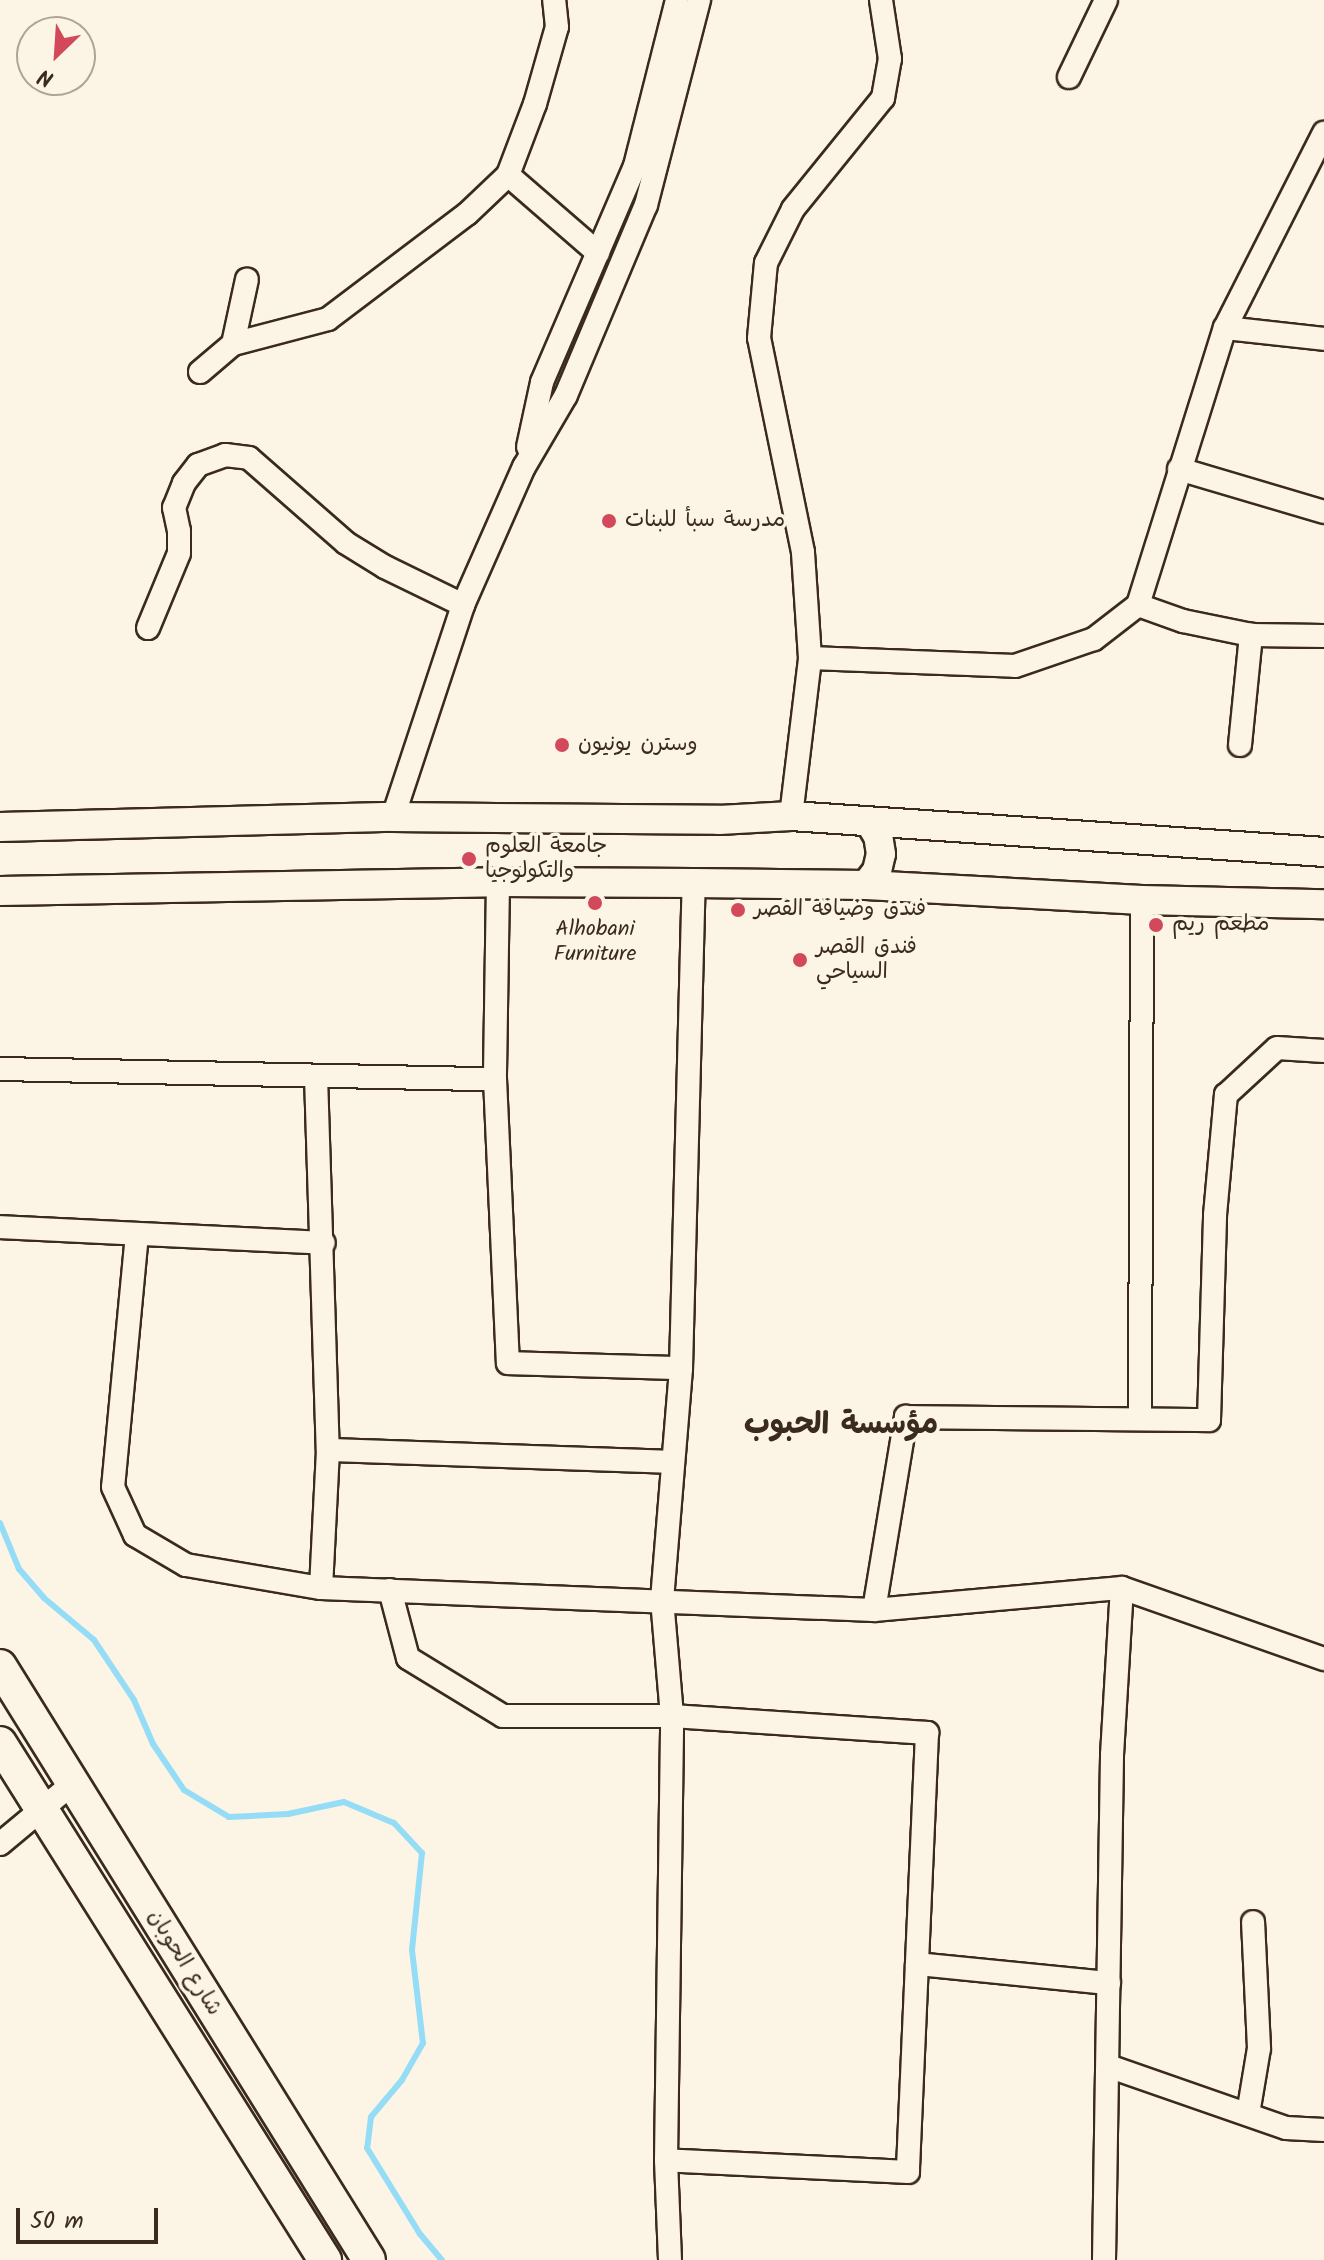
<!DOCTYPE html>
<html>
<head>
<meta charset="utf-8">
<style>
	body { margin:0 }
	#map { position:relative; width:1324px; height:2260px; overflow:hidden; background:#fcf5e5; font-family:Kalam,"Playpen Sans Arabic",sans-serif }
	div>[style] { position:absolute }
	.stream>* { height:6px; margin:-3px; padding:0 3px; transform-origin:3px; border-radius:3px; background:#95ddf7 }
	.roads { filter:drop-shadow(2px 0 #3b2a1e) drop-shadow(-2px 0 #3b2a1e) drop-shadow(0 2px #3b2a1e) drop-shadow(0 -2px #3b2a1e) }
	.minor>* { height:22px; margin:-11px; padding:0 11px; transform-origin:11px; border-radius:11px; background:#fcf5e5 }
	.major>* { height:28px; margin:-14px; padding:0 14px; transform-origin:14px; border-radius:14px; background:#fcf5e5 }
	.highway>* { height:32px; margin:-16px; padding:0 16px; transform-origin:16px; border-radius:16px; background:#fcf5e5 }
	.dots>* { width:22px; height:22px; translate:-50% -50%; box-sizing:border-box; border:4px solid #fcf5e5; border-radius:50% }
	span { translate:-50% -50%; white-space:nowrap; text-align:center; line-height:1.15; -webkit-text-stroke:7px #fcf5e5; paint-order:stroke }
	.poi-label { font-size:22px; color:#3b2a1e }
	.left { translate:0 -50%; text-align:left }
	.street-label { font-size:22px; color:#3b2a1e }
	.district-label { font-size:30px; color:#3b2a1e; font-weight:700 }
	.north { position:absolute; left:16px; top:16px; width:80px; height:80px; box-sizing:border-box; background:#fcf5e5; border:2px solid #afa495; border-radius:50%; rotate:205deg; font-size:22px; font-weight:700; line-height:32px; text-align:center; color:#3b2a1e }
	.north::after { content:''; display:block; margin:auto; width:28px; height:36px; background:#d1495b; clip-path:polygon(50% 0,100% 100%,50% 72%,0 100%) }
	.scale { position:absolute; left:16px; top:2208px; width:142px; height:36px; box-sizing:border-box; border:4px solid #3b2a1e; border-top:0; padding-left:10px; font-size:24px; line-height:28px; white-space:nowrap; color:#3b2a1e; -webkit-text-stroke:6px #fcf5e5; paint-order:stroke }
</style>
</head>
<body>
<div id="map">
	<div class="stream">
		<div style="left:0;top:1523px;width:50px;rotate:67.6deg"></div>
		<div style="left:19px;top:1569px;width:38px;rotate:49deg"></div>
		<div style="left:44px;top:1598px;width:65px;rotate:40deg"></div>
		<div style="left:94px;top:1640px;width:72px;rotate:56.3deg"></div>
		<div style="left:134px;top:1700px;width:48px;rotate:66.6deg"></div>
		<div style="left:153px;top:1744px;width:55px;rotate:56deg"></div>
		<div style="left:184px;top:1790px;width:52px;rotate:31deg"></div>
		<div style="left:229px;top:1817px;width:59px;rotate:-2.9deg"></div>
		<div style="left:288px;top:1814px;width:57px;rotate:-12.1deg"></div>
		<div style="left:344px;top:1802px;width:54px;rotate:22.8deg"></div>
		<div style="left:394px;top:1823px;width:41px;rotate:47deg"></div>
		<div style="left:422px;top:1853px;width:98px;rotate:95.9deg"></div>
		<div style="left:412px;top:1950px;width:94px;rotate:83.3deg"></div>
		<div style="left:423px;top:2043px;width:43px;rotate:119.6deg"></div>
		<div style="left:402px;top:2080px;width:48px;rotate:130deg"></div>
		<div style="left:371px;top:2117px;width:31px;rotate:97deg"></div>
		<div style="left:367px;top:2148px;width:101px;rotate:58.4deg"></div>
		<div style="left:420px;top:2234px;width:34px;rotate:50deg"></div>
	</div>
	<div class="roads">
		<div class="minor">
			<div style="left:1069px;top:77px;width:85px;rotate:-64.3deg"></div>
			<div style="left:508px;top:175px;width:119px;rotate:40.9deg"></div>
			<div style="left:1225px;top:328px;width:100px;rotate:6.3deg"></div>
			<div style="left:233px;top:344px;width:66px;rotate:-77.8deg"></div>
			<div style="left:200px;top:372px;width:43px;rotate:-40.3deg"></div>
			<div style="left:233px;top:344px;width:98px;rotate:-14.7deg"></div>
			<div style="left:328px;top:319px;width:174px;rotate:-37.1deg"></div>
			<div style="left:467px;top:214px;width:57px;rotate:-43.6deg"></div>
			<div style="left:508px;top:175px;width:76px;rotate:-69.2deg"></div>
			<div style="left:535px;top:104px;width:80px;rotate:-74.1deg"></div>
			<div style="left:557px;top:27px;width:27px;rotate:-96deg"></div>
			<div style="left:528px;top:447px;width:66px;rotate:-77.8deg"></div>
			<div style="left:542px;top:382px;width:235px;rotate:-66.7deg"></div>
			<div style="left:635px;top:166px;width:171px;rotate:-75.8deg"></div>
			<div style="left:1179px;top:469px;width:151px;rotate:16.5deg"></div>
			<div style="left:1138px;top:605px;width:48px;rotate:19.6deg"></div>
			<div style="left:1183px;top:621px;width:69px;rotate:11.6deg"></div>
			<div style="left:1251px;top:635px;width:73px;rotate:0.8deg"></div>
			<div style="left:148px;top:628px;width:81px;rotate:-67.5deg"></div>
			<div style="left:179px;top:553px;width:22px;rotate:-90deg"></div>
			<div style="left:179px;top:531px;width:24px;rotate:-102deg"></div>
			<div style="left:174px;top:508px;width:27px;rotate:-68deg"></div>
			<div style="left:184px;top:483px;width:23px;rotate:-52deg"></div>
			<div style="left:198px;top:465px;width:29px;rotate:-20deg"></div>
			<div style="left:225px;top:455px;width:24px;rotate:7deg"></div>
			<div style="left:249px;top:458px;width:129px;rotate:41.2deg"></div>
			<div style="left:346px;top:543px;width:46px;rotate:31.6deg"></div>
			<div style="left:385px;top:567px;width:87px;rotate:26deg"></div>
			<div style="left:810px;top:658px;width:205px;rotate:2.2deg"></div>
			<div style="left:1015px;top:666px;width:83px;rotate:-18.9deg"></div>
			<div style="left:1094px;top:639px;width:56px;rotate:-37.7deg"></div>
			<div style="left:1138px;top:605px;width:290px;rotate:-72.6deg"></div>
			<div style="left:1225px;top:328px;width:219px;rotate:-63.1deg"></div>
			<div style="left:1240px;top:745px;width:111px;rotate:-84.3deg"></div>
			<div style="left:791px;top:816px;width:159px;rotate:-83.1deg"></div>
			<div style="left:810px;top:658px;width:106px;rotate:-93.8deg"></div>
			<div style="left:803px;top:552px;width:218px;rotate:-101.6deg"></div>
			<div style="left:759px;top:338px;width:75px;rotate:-84.7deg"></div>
			<div style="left:766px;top:263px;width:60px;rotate:-63.4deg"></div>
			<div style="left:793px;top:209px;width:143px;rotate:-51deg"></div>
			<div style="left:883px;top:98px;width:40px;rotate:-80deg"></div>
			<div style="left:890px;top:59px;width:60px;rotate:-98.7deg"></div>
			<div style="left:393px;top:817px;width:223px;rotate:-71.7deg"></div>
			<div style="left:463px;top:605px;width:151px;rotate:-66.2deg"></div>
			<div style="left:524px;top:467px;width:83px;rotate:-59.7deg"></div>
			<div style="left:566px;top:395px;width:206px;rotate:-67.2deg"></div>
			<div style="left:646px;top:205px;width:212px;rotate:-75.5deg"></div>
			<div style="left:498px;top:882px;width:197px;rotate:90.9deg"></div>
			<div style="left:495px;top:1079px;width:284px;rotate:87.4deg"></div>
			<div style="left:508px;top:1363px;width:173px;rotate:1.7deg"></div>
			<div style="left:0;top:1069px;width:495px;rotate:1.2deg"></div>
			<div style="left:316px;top:1076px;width:374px;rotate:88.2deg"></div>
			<div style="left:328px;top:1450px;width:138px;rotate:92.9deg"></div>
			<div style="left:0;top:1227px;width:324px;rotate:2.8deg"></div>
			<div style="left:137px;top:1234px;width:254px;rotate:95.4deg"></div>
			<div style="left:113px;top:1487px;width:53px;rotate:65.4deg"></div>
			<div style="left:135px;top:1535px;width:59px;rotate:30.5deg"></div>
			<div style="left:186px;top:1565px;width:137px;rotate:9.7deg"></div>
			<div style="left:321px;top:1588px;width:553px;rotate:2.28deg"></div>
			<div style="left:874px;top:1610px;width:249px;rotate:-5.1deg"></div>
			<div style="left:1122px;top:1588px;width:214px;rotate:19.4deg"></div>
			<div style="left:1140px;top:1419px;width:519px;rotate:-89.78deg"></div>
			<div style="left:328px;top:1450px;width:343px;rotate:2deg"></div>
			<div style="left:390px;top:1590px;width:70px;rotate:75.2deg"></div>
			<div style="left:408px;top:1658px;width:111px;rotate:31.4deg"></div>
			<div style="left:503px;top:1716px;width:169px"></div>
			<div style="left:672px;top:1716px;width:256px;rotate:3.8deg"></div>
			<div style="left:927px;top:1733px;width:439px;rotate:92.5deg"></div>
			<div style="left:908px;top:2172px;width:242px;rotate:-177.2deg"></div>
			<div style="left:874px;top:1610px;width:196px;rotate:-80.6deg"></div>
			<div style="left:906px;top:1417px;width:303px;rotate:0.6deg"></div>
			<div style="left:1209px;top:1420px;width:205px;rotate:-88.3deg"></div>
			<div style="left:1215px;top:1215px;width:121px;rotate:-84.8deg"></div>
			<div style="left:1226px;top:1095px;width:69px;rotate:-42.7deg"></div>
			<div style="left:1277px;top:1048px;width:47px;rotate:3.7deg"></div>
			<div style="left:0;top:1844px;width:94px;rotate:-39.8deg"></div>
			<div style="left:917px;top:1964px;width:193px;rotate:5.7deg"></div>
			<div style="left:1108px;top:2066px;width:188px;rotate:19.2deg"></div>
			<div style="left:1286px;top:2128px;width:38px;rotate:3deg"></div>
			<div style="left:1248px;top:2114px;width:67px;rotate:-80.5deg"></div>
			<div style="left:1259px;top:2048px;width:126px;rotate:-92.7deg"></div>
			<div style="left:670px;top:2260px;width:100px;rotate:-92.3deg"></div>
			<div style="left:666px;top:2160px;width:444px;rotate:-89.2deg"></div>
			<div style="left:672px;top:1716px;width:116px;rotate:-94.9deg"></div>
			<div style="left:662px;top:1600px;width:233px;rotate:-85.3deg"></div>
			<div style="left:681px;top:1368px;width:485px;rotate:-88.5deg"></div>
			<div style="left:1104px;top:2260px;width:505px;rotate:-89.09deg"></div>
			<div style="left:1112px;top:1755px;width:167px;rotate:-86.6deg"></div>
		</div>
		<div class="major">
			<div style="left:0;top:827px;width:393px;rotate:-1.5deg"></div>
			<div style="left:393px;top:817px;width:326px;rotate:0.5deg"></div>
			<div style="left:719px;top:820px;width:72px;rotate:-3.2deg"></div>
			<div style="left:791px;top:816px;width:534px;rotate:3.86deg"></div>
			<div style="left:866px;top:885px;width:18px;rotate:-52deg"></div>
			<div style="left:877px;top:871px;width:17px;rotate:-77deg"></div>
			<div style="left:881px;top:854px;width:18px;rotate:-99deg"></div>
			<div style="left:878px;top:836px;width:17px;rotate:-121deg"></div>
			<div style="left:0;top:891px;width:498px;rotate:-1deg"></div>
			<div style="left:498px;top:882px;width:196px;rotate:0.3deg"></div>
			<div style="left:694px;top:883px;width:172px;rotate:0.7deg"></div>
			<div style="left:866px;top:885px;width:276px;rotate:3.1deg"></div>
			<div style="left:1142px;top:900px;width:182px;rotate:1.3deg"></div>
		</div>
		<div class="highway">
			<div style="left:0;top:1666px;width:699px;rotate:58.15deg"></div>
			<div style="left:0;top:1743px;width:611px;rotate:57.85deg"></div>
		</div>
	</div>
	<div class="dots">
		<div style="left:609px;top:521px;background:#d1495b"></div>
		<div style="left:562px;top:745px;background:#d1495b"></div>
		<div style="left:469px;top:859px;background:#d1495b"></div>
		<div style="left:595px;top:903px;background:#d1495b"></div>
		<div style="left:738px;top:910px;background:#d1495b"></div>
		<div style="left:1156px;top:925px;background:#d1495b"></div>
		<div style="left:800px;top:960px;background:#d1495b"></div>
	</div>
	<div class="poi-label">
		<span class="left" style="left:625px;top:521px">مدرسة سبأ للبنات</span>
		<span class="left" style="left:578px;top:745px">وسترن يونيون</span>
		<span class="left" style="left:485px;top:859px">جامعة العلوم<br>والتكولوجيا</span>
		<span class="left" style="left:754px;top:910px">فندق وضيافة القصر</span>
		<span class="left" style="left:1172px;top:925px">مطعم ريم</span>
		<span style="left:595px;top:942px">Alhobani<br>Furniture</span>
		<span class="left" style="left:816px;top:960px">فندق القصر<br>السياحي</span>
	</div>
	<div class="street-label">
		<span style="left:184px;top:1963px;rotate:58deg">شارع الحوبان</span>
	</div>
	<div class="district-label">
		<span style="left:841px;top:1425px">مؤسسة الحبوب</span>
	</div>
	<div class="north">N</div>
	<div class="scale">50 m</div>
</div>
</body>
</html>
